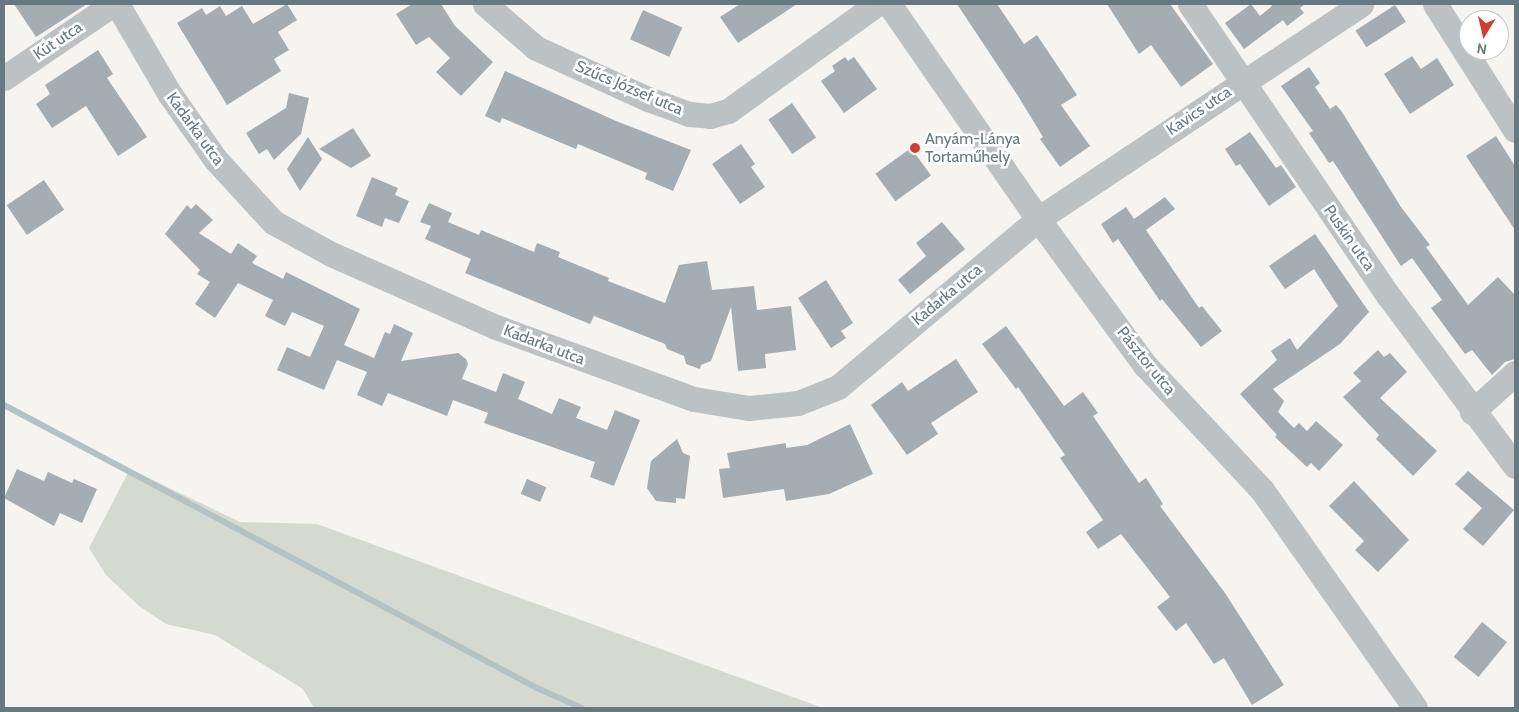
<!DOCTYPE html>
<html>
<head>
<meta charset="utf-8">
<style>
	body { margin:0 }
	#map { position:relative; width:1519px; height:712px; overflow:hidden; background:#f5f4f1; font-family:Cabin,sans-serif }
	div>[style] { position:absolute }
	.green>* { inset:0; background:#d5dad1 }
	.stream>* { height:6px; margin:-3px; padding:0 3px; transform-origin:3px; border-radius:3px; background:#b3c2c4 }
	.building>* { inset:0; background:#a4adb1; transform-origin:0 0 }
	.street>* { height:25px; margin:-12.5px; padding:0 12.5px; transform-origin:12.5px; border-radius:12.5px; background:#bcc1c3 }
	.dots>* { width:14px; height:14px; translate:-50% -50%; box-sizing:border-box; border:2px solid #fff; border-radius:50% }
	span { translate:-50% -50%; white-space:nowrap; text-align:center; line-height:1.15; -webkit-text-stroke:5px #fff; paint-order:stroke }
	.street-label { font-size:16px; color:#667981 }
	.poi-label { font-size:16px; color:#667981 }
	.left { translate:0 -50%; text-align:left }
	.frame { position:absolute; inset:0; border:5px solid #667981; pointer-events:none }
	.north { position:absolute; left:1459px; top:10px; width:50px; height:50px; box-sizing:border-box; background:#fff; border:1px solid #c2c9cd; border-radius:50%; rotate:189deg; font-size:14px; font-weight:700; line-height:20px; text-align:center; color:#667981 }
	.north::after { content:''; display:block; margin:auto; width:18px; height:22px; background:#d83b2e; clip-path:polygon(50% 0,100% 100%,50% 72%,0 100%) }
</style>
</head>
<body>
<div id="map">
	<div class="green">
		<div style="clip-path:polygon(130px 469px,240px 522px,317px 524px,823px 708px,314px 708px,303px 689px,215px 635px,166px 624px,139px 606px,106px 575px,89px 548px)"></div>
	</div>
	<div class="stream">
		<div style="left:4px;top:405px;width:603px;rotate:27.97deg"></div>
		<div style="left:537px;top:688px;width:49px;rotate:24deg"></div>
	</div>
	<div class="building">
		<div style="clip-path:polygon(14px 4px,87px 4px,36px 37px)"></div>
		<div style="clip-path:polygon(287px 4px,297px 20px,278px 32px,289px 50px,274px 59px,281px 71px,227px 105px,177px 23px,202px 8px,206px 15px,220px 6px,226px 16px,242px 6px,253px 24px)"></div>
		<div style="clip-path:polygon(412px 4px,441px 4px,455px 26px,493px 62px,461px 96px,436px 72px,450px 58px,429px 37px,416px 45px,396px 14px)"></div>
		<div style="clip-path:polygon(740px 4px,797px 4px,738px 43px,720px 17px)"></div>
		<div style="clip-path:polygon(957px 4px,997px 4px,1024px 44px,1037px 35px,1077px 95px,1061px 105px,1090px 146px,1060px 167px,1040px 139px,1043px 137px,1018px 96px)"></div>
		<div style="clip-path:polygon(1107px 4px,1170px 4px,1213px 64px,1181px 87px,1151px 45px,1139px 54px)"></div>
		<div style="clip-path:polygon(1251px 4px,1260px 16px,1272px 6px,1270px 4px,1305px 4px,1300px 8px,1304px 13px,1287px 26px,1283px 20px,1244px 49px,1225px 23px)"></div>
		<div style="left:1395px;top:5px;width:20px;height:47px;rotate:57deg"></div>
		<div style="left:643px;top:10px;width:43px;height:32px;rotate:24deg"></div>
		<div style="clip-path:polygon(98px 50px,113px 74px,107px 78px,147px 137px,118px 156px,86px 106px,52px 128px,36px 104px,50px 94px,45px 85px)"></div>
		<div style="clip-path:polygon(1412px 56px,1421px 69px,1437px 58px,1454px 85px,1410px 114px,1384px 74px)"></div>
		<div style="clip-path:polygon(845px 57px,848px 61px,854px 57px,877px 89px,844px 113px,821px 81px,835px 71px,832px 66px)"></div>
		<div style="clip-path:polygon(1309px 67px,1320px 83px,1315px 87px,1330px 109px,1336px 105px,1342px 112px,1401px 207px,1430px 245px,1426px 247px,1468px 305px,1498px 277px,1515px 295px,1515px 359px,1505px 362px,1492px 375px,1472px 350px,1465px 354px,1431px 308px,1442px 300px,1412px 258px,1401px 266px,1333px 161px,1329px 163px,1309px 133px,1313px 131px,1281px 86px)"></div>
		<div style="clip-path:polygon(505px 71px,616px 121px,691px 150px,673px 191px,645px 179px,647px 173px,578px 144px,576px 149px,502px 118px,500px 123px,485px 116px)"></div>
		<div style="clip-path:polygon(289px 93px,309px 98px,301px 134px,274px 160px,267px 149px,259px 154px,246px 133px,286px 108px)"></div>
		<div style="left:792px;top:103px;width:42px;height:29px;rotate:55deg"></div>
		<div style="clip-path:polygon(353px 128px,371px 156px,351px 168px,319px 149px)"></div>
		<div style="clip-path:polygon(1250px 132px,1276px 168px,1281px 165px,1296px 187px,1269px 206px,1240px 164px,1236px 166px,1225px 149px)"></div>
		<div style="clip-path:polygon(1496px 136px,1515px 166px,1515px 230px,1466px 156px)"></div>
		<div style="clip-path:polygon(308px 137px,322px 159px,300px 191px,287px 169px)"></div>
		<div style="clip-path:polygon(741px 144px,755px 164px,751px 167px,765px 187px,740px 204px,712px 164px)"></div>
		<div style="left:911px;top:148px;width:34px;height:44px;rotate:54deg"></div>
		<div style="clip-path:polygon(372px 177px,398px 188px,395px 195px,409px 201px,399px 223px,385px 218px,382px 227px,356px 216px)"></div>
		<div style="left:44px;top:180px;width:36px;height:45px;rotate:56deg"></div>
		<div style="clip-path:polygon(1165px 197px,1175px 209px,1146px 230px,1199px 308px,1202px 306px,1222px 331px,1201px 347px,1162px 299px,1160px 301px,1118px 239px,1113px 243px,1101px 224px,1126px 207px,1134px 219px)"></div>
		<div style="clip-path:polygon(429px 203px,452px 213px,448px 222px,479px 235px,481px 230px,534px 252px,537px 243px,560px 252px,558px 257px,609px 278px,608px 281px,665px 303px,679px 265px,707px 261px,712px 290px,754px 286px,757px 310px,791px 306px,796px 350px,765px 354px,766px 368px,738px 371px,731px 307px,711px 361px,701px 365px,700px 369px,686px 364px,684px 356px,667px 349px,665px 344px,594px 316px,590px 324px,465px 273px,471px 259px,425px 239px,431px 226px,420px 222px)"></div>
		<div style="clip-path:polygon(196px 204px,213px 220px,199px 233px,231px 254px,238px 243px,257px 256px,252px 263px,283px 279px,286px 272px,360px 309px,344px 345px,374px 358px,385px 332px,390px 334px,394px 324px,413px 333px,401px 361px,458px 353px,466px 359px,468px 364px,462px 379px,496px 392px,503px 373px,525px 382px,518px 399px,552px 414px,559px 398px,581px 407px,576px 418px,607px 430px,615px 410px,640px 420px,614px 486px,590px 477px,595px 462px,484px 423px,488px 413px,453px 400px,447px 416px,388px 393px,382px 406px,357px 395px,367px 372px,337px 360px,324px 390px,277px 370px,287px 347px,310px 357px,324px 326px,292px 312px,285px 326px,265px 316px,273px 300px,238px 283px,215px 318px,195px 304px,210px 282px,197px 274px,200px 270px,165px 234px,187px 205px,191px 209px)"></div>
		<div style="clip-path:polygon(942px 222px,965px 249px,910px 294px,898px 280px,926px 256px,916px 243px)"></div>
		<div style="clip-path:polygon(1315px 234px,1369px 312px,1340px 344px,1273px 389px,1284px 401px,1278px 412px,1294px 428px,1299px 423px,1307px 431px,1316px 421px,1343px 445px,1319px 471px,1311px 463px,1307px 467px,1275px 437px,1277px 435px,1240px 394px,1277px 360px,1271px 351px,1290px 338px,1297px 350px,1338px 306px,1314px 269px,1285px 289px,1269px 266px)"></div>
		<div style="clip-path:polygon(826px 280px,853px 323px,841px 331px,846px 338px,831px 348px,798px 298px)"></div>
		<div style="clip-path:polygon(1006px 326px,1064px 406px,1083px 392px,1098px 413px,1093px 416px,1139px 483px,1146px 478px,1163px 504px,1160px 506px,1225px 593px,1284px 685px,1252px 705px,1224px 658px,1214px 664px,1186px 623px,1176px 631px,1157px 607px,1170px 597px,1121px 534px,1098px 549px,1086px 532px,1103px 520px,1060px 458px,1065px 455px,1018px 387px,1016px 389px,982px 344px)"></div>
		<div style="clip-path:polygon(1378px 350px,1384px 357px,1390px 353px,1407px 372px,1380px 398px,1437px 451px,1413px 476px,1376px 439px,1379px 435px,1343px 397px,1361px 381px,1353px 373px)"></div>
		<div style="clip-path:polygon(956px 359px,978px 392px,931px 423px,938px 434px,907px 455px,871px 405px,902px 382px,908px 391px)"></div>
		<div style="clip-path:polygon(850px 424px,873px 474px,829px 494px,786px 501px,784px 489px,723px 498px,719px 469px,730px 468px,727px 453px,786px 443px,786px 448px,807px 445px)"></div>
		<div style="clip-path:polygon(677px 439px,683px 453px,690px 456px,685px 499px,676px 498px,676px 503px,656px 501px,647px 488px,651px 461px)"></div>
		<div style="clip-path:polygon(17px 469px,44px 481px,48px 472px,72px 483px,74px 479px,97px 489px,82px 523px,60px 513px,54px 526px,4px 498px)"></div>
		<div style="clip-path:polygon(1468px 471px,1514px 510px,1483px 546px,1463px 529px,1482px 508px,1455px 484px)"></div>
		<div style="left:527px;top:479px;width:21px;height:16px;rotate:23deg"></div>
		<div style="clip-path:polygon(1354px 481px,1409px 540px,1378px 572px,1355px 550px,1364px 541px,1329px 506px)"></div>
		<div style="left:1482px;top:622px;width:32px;height:45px;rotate:39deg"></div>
	</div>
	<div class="street">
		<div style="left:117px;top:4px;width:103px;rotate:59.7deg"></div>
		<div style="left:169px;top:93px;width:82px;rotate:55deg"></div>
		<div style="left:216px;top:160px;width:84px;rotate:47.4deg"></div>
		<div style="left:273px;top:222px;width:66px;rotate:28.9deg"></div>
		<div style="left:331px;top:254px;width:180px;rotate:23.9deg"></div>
		<div style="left:496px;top:327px;width:211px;rotate:20deg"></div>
		<div style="left:694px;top:399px;width:56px;rotate:9.3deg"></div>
		<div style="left:749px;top:408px;width:49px;rotate:-5.8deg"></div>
		<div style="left:798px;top:403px;width:43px;rotate:-21.8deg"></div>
		<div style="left:838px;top:387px;width:261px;rotate:-40deg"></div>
		<div style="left:1038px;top:219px;width:388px;rotate:-33.6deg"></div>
		<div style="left:485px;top:4px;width:67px;rotate:40.8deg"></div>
		<div style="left:536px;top:48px;width:123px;rotate:24.5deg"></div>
		<div style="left:648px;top:99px;width:44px;rotate:20.1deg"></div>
		<div style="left:689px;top:114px;width:21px;rotate:5deg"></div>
		<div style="left:710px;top:116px;width:19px;rotate:-16deg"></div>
		<div style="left:728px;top:111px;width:183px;rotate:-35.7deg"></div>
		<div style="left:889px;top:4px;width:262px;rotate:55.3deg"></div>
		<div style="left:1038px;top:219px;width:181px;rotate:53.8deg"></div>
		<div style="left:1145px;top:365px;width:171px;rotate:46.9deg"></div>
		<div style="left:1262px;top:490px;width:266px;rotate:54.9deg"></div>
		<div style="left:1190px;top:4px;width:352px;rotate:55.8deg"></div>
		<div style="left:1388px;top:295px;width:213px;rotate:53.4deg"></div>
		<div style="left:1435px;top:4px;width:149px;rotate:57.6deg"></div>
		<div style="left:4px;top:78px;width:132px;rotate:-34.2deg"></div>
		<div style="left:1472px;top:412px;width:58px;rotate:-42.2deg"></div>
	</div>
	<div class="dots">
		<div style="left:915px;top:148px;background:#d83b2e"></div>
	</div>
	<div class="street-label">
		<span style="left:58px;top:41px;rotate:-34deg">Kút utca</span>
		<span style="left:629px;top:88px;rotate:23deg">Szűcs József utca</span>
		<span style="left:1199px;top:111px;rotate:-34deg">Kavics utca</span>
		<span style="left:195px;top:129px;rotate:54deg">Kadarka utca</span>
		<span style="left:1349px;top:238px;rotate:55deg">Puskin utca</span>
		<span style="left:947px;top:295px;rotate:-40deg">Kadarka utca</span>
		<span style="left:544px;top:345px;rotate:21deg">Kadarka utca</span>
		<span style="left:1146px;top:361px;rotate:51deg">Pásztor utca</span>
	</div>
	<div class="poi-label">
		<span class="left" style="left:925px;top:148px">Anyám-Lánya<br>Tortaműhely</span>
	</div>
	<div class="frame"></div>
	<div class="north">N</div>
</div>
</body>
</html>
